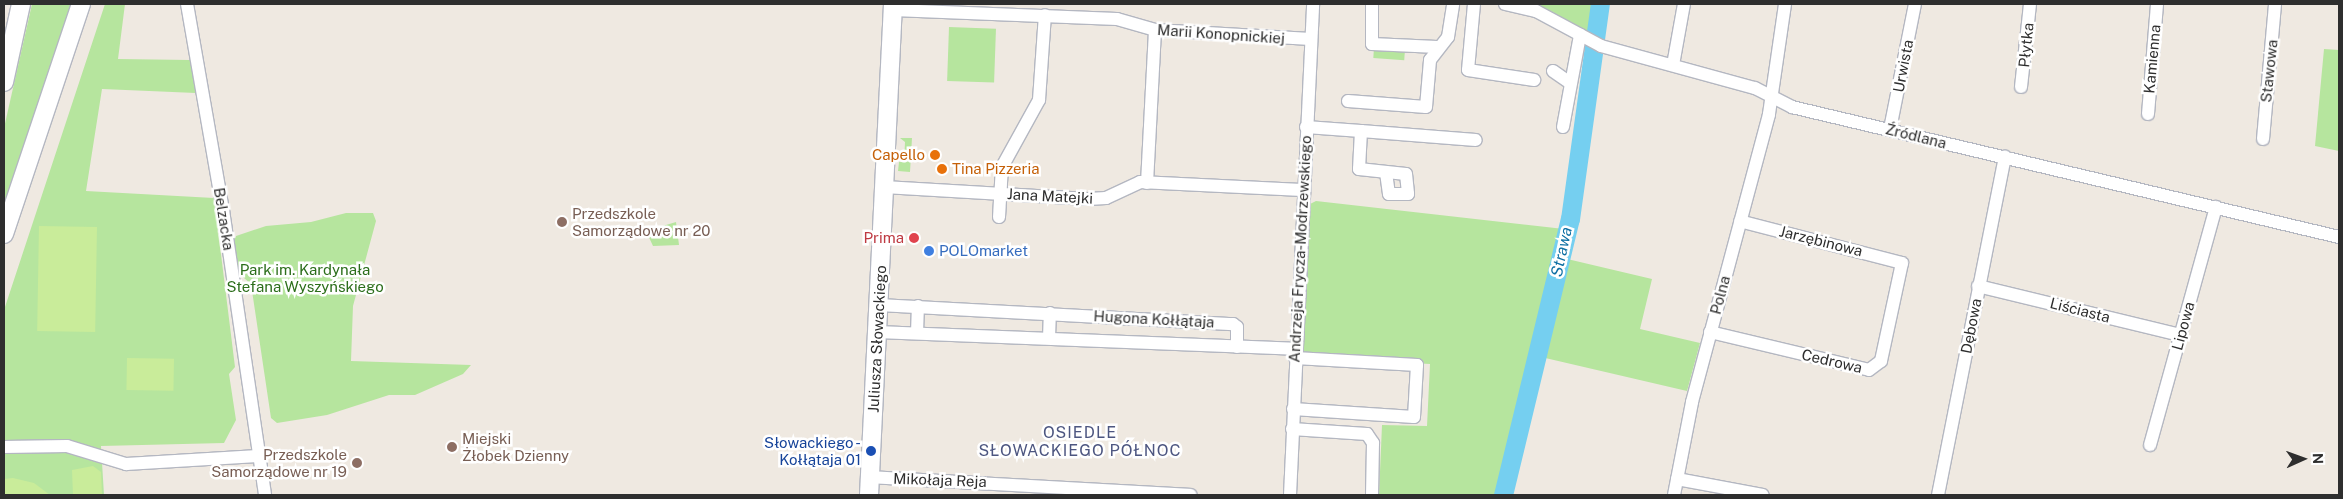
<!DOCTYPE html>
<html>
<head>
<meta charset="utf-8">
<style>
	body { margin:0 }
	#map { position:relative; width:2343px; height:499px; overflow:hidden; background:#efe9e1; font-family:"Public Sans",sans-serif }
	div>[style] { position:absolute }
	.green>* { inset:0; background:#b6e59e; transform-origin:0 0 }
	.pitch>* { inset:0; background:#c9ec9a; transform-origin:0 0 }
	.river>* { height:19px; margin:-9.5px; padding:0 9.5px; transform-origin:9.5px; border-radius:9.5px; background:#75cff0 }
	.roads { filter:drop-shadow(1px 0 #b4b7c1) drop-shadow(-1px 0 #b4b7c1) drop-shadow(0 1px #b4b7c1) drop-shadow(0 -1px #b4b7c1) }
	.street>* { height:12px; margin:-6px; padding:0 6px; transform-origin:6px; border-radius:6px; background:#fff }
	.secondary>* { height:18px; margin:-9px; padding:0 9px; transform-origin:9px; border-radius:9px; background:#fff }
	.dots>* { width:14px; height:14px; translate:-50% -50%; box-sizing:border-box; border:2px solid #fff; border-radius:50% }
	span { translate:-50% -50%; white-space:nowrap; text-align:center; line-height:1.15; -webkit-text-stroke:5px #fff; paint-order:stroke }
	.street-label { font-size:15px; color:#2e2e2e }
	.food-label { font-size:15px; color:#c56008 }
	.right { translate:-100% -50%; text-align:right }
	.left { translate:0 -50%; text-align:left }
	.education-label { font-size:15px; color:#785e54 }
	.health-label { font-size:15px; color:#be3a42 }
	.shop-label { font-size:15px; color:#366cbe }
	.park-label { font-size:15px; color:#2c6e1b }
	.transit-label { font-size:15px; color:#164399 }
	.water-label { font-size:16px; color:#0d6fa3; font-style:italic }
	.neighbourhood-label { font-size:16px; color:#4d5680; letter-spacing:1px }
	.frame { position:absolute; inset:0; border:5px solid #2e2e2e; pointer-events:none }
	.north { position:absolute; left:2278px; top:434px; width:50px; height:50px; -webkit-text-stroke:4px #fff; paint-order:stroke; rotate:88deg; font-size:14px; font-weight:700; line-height:20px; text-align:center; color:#2e2e2e }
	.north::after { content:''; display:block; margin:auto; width:18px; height:22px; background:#2e2e2e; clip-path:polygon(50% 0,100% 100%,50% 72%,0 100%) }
</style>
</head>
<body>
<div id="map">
	<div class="green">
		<div style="clip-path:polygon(32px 4px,73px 4px,4px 209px,4px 128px)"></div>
		<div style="clip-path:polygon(105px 4px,125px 4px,118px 59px,190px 60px,196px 93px,102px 89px,86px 191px,214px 198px,235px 367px,229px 374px,236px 420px,224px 443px,101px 446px,104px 495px,4px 495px,4px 310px)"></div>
		<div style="clip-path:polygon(1532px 4px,1594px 4px,1592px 36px)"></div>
		<div style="left:949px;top:27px;width:47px;height:54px;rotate:2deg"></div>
		<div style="left:1374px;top:48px;width:31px;height:10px;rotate:4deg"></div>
		<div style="clip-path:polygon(2324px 49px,2339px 50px,2339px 151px,2315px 146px)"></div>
		<div style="clip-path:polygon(900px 138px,912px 138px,910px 172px,898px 171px,899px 162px,904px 162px,905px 142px)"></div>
		<div style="clip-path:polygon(1316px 201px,1564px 229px,1498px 495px,1379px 495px,1382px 425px,1427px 426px,1430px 364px,1303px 357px,1310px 204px)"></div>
		<div style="clip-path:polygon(346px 213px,373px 213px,376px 221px,353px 306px,351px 361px,471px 365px,463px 374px,415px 395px,389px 395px,327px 415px,277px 423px,271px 418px,251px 284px,237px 272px,233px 242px,236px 236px,266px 226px,311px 222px)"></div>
		<div style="clip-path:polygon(676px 222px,679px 245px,653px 246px,646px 231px)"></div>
		<div style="clip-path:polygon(1563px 258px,1652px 279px,1640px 329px,1700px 343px,1687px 391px,1541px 357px)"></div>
	</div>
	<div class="pitch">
		<div style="left:39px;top:226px;width:58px;height:105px;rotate:1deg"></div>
		<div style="left:127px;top:358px;width:47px;height:32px;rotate:1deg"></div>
		<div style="clip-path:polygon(93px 466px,101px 472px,102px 495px,73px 495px,72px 470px)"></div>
		<div style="clip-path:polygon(13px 478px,34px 483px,50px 495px,4px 495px,4px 479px)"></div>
	</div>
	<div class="river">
		<div style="left:1503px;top:495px;width:284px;rotate:-76.4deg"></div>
		<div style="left:1570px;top:219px;width:217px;rotate:-82.1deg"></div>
	</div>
	<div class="roads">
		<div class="street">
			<div style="left:187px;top:4px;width:209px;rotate:80.1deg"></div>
			<div style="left:223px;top:210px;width:288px;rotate:81.6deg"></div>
			<div style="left:1372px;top:4px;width:40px;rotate:90deg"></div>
			<div style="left:1372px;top:44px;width:65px;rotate:2.6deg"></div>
			<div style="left:1474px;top:4px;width:66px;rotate:95.2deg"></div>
			<div style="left:1468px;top:70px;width:67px;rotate:8.6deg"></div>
			<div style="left:1505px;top:4px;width:32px;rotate:13deg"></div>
			<div style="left:1536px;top:11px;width:74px;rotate:28.3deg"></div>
			<div style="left:1601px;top:46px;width:160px;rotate:15.3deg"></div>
			<div style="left:1755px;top:88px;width:42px;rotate:27.2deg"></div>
			<div style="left:1792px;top:107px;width:562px;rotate:13.37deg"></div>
			<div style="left:893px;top:10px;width:224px;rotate:2.3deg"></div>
			<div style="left:1117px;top:19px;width:40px;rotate:16deg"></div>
			<div style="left:1155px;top:30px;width:156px;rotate:3.3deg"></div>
			<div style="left:1673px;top:65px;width:62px;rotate:-79.8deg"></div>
			<div style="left:1553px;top:71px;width:19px;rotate:35deg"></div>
			<div style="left:2021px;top:87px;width:83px;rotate:-83.8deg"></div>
			<div style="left:1348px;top:101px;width:78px;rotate:4.4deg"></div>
			<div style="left:1426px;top:107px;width:47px;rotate:-85.1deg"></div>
			<div style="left:1430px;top:60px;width:29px;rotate:-52deg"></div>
			<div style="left:1448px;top:37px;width:33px;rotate:-81deg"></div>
			<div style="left:2148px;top:114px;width:110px;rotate:-85.3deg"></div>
			<div style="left:1306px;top:127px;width:55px;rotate:4.2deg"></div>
			<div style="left:1361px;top:131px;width:38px;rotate:93deg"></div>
			<div style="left:1359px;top:169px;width:47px;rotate:6.1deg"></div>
			<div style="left:1406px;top:174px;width:20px;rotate:84deg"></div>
			<div style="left:1408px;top:194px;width:19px;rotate:180deg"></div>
			<div style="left:1389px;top:194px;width:22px;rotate:-98deg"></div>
			<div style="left:1563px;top:127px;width:94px;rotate:-79.5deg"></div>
			<div style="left:1890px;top:129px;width:127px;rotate:-78.7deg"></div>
			<div style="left:1361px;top:131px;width:115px;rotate:4.5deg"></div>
			<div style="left:2263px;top:139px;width:136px;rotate:-84.9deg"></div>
			<div style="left:1147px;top:183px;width:153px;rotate:-87deg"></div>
			<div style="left:884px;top:187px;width:204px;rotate:3.4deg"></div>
			<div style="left:1088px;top:199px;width:18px;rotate:-3deg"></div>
			<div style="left:1106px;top:198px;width:38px;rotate:-25deg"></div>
			<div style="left:1140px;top:182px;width:162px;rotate:2.8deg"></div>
			<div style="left:999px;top:217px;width:50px;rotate:-86.6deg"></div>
			<div style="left:1002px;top:167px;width:77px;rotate:-61.1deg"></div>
			<div style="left:1039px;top:100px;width:85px;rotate:-86deg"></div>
			<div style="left:1978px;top:286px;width:209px;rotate:13.6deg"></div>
			<div style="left:879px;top:305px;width:355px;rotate:3.1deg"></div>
			<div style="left:1233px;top:324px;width:5px;rotate:37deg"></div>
			<div style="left:1237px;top:327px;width:20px;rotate:90deg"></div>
			<div style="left:877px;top:332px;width:418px;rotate:2.3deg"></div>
			<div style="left:1710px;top:332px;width:163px;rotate:13.4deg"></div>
			<div style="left:1869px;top:370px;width:15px;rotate:-37deg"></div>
			<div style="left:1881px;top:361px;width:100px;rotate:-77.9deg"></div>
			<div style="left:1902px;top:263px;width:167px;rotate:-165.5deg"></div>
			<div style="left:917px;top:333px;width:27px;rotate:-88deg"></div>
			<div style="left:1049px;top:338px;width:25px;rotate:-88deg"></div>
			<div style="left:1293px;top:409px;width:121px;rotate:3.8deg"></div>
			<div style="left:1414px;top:417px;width:52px;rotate:-86.7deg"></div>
			<div style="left:1417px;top:365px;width:122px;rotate:-176.7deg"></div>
			<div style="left:1292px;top:429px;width:75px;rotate:3.8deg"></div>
			<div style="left:1367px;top:434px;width:11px;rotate:56deg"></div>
			<div style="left:1373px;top:443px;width:52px;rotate:91.1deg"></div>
			<div style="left:2150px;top:445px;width:247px;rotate:-74.5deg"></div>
			<div style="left:4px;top:447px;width:63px;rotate:-0.9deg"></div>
			<div style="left:67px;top:446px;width:62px;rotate:17deg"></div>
			<div style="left:126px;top:464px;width:132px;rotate:-3.5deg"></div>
			<div style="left:870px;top:477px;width:321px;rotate:3.2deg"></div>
			<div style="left:1677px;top:479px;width:87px;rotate:10.5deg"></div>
			<div style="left:1290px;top:495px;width:492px;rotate:-87.3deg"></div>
			<div style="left:1674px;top:495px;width:95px;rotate:-79deg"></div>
			<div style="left:1692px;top:402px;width:298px;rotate:-75deg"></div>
			<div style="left:1769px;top:114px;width:111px;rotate:-81.7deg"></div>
			<div style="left:1938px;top:495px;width:345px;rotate:-78.8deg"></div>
		</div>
		<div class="secondary">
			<div style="left:4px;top:82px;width:80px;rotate:-77.7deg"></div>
			<div style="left:4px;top:234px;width:243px;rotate:-71.5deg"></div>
			<div style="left:869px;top:495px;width:492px;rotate:-87.2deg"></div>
		</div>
	</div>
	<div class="dots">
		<div style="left:935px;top:155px;background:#e8710a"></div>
		<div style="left:942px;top:169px;background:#e8710a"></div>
		<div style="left:562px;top:222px;background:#8d6e63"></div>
		<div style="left:914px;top:238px;background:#e0444e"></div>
		<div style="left:929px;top:251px;background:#3f7fe0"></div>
		<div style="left:452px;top:447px;background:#8d6e63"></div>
		<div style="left:871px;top:451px;background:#1a4fb4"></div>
		<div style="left:357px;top:463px;background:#8d6e63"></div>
	</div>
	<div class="street-label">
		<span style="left:1221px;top:34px;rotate:4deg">Marii Konopnickiej</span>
		<span style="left:2026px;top:45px;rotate:-84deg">Płytka</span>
		<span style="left:2152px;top:59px;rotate:-85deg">Kamienna</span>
		<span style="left:1903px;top:66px;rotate:-79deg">Urwista</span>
		<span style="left:2269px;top:71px;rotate:-84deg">Stawowa</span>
		<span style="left:1916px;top:136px;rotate:14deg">Źródlana</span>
		<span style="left:1050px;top:196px;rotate:3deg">Jana Matejki</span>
		<span style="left:224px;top:219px;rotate:81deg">Belzacka</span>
		<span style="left:1821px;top:241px;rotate:14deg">Jarzębinowa</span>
		<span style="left:1300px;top:249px;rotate:-87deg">Andrzeja Frycza-Modrzewskiego</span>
		<span style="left:1720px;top:295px;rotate:-75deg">Polna</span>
		<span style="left:2080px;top:310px;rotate:14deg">Liściasta</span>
		<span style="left:1154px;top:319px;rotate:3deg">Hugona Kołłątaja</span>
		<span style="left:1971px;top:326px;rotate:-79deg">Dębowa</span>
		<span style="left:2183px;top:326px;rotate:-75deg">Lipowa</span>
		<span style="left:877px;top:339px;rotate:-87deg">Juliusza Słowackiego</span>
		<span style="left:1832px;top:361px;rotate:13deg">Cedrowa</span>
		<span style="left:940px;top:480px;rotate:2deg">Mikołaja Reja</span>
	</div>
	<div class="food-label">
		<span class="right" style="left:925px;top:155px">Capello</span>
		<span class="left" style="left:952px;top:169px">Tina Pizzeria</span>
	</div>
	<div class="education-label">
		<span class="left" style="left:572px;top:222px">Przedszkole<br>Samorządowe nr 20</span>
		<span class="left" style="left:462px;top:447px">Miejski<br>Żłobek Dzienny</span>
		<span class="right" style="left:347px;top:463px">Przedszkole<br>Samorządowe nr 19</span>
	</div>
	<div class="health-label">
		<span class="right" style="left:904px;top:238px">Prima</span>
	</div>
	<div class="shop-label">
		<span class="left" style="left:939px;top:251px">POLOmarket</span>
	</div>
	<div class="park-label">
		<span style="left:305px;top:278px">Park im. Kardynała<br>Stefana Wyszyńskiego</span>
	</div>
	<div class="transit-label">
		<span class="right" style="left:861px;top:451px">Słowackiego -<br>Kołłątaja 01</span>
	</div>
	<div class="water-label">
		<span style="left:1562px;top:252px;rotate:-78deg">Strawa</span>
	</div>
	<div class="neighbourhood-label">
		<span style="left:1080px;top:442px">OSIEDLE<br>SŁOWACKIEGO PÓŁNOC</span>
	</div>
	<div class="frame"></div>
	<div class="north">N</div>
</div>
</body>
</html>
